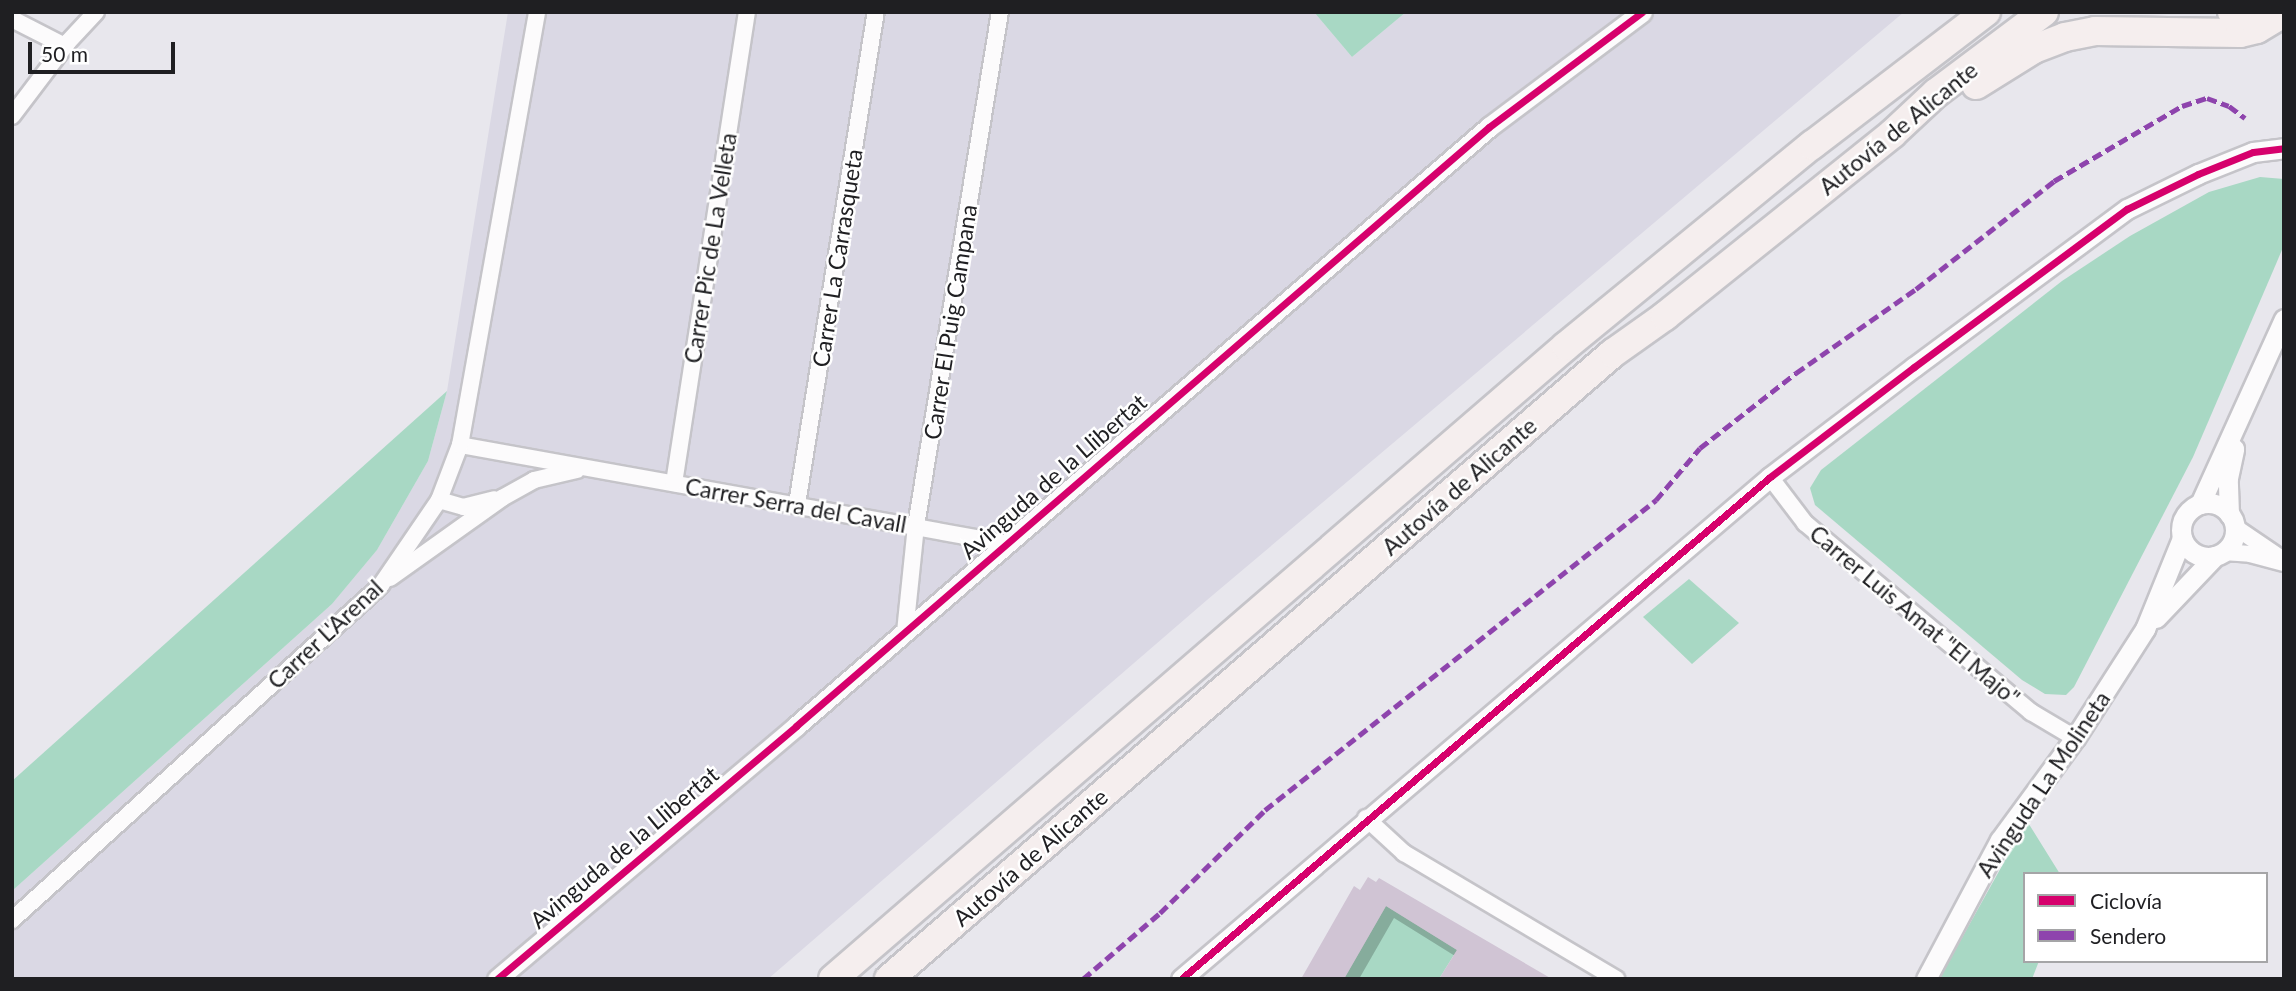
<!DOCTYPE html>
<html>
<head>
<meta charset="utf-8">
<style>
	body { margin:0 }
	#map { position:relative; width:2296px; height:991px; overflow:hidden; background:#e8e7ed; font-family:Lato,sans-serif }
	div>[style] { position:absolute }
	.built>* { inset:0; background:#dad8e4 }
	.green>* { inset:0; background:#a8d8c4 }
	.shadow>* { inset:0; background:#0003 }
	.building>* { inset:0; background:#d0c4d4 }
	.roads { filter:drop-shadow(2px 0 #c5c4c9) drop-shadow(-2px 0 #c5c4c9) drop-shadow(0 2px #c5c4c9) drop-shadow(0 -2px #c5c4c9) }
	.minor>* { height:16px; margin:-8px; padding:0 8px; transform-origin:8px; border-radius:8px; background:#fcfbfc }
	.tertiary>* { height:19px; margin:-9.5px; padding:0 9.5px; transform-origin:9.5px; border-radius:9.5px; background:#fcfbfc }
	.tertiary>.ring { margin:-9.5px; padding:0; box-sizing:content-box; background:none; border:19px solid #fcfbfc; border-radius:50% }
	.motorway>* { height:28px; margin:-14px; padding:0 14px; transform-origin:14px; border-radius:14px; background:#f5eeee }
	.quiet>* { height:5px; margin-top:-2.5px; transform-origin:0; background:repeating-linear-gradient(90deg,#8e44ad 0 10px,transparent 0 15px) }
	.cycleway>* { height:7px; margin:-3.5px; padding:0 3.5px; transform-origin:3.5px; border-radius:3.5px; background:#d6006c }
	span { translate:-50% -50%; white-space:nowrap; text-align:center; line-height:1.15; -webkit-text-stroke:5px #fff; paint-order:stroke }
	.street-label { font-size:23px; color:#1f1f22 }
	.frame { position:absolute; inset:0; border:14px solid #1f1f22; pointer-events:none }
	.legend { position:absolute; left:2023px; top:872px; width:245px; height:91px; box-sizing:border-box; background:#fff; border:2px solid #a5a5a7; margin:0; padding:9px 12px; list-style:none; font-size:21px; color:#1f1f22 }
	.legend li { display:flex; align-items:center; gap:14px; height:35px }
	.legend b { width:35px; border:2px solid #a5a5a7 }
	.scale { position:absolute; left:28px; top:42px; width:147px; height:32px; box-sizing:border-box; border:4px solid #1f1f22; border-top:0; padding-left:9px; font-size:21px; line-height:24px; white-space:nowrap; color:#1f1f22; -webkit-text-stroke:5px #fff; paint-order:stroke }
</style>
</head>
<body>
<div id="map">
	<div class="built">
		<div style="clip-path:polygon(508px 12px,1314px 12px,1352px 57px,1406px 12px,1904px 12px,1207px 600px,768px 979px,12px 979px,12px 891px,332px 604px,377px 550px,428px 461px,447px 391px)"></div>
	</div>
	<div class="green">
		<div style="clip-path:polygon(1314px 12px,1406px 12px,1352px 57px)"></div>
		<div style="clip-path:polygon(2260px 177px,2284px 179px,2284px 245px,2276px 264px,2193px 457px,2074px 687px,2066px 695px,2045px 694px,2022px 680px,1815px 505px,1810px 488px,1821px 470px,2062px 281px,2130px 236px,2209px 192px)"></div>
		<div style="clip-path:polygon(447px 391px,428px 461px,377px 550px,332px 604px,12px 891px,12px 781px)"></div>
		<div style="clip-path:polygon(1689px 579px,1739px 623px,1692px 664px,1643px 617px)"></div>
		<div style="clip-path:polygon(2027px 821px,2060px 874px,2025px 874px,2025px 961px,2039px 961px,2032px 979px,1939px 979px)"></div>
		<div style="clip-path:polygon(1386px 906px,1457px 950px,1439px 979px,1344px 979px)"></div>
	</div>
	<div class="shadow">
		<div style="clip-path:polygon(1361px 892px,1548px 979px,1455px 956px,1394px 918px,1359px 979px,1306px 979px)"></div>
	</div>
	<div class="building">
		<div style="clip-path:polygon(1368px 877px,1376px 882px,1379px 878px,1552px 979px,1439px 979px,1457px 950px,1386px 906px,1344px 979px,1301px 979px,1354px 886px,1360px 890px)"></div>
	</div>
	<div class="roads">
		<div class="minor">
			<div style="left:12px;top:19px;width:59px;rotate:27deg"></div>
			<div style="left:12px;top:116px;width:93px;rotate:-52.9deg"></div>
			<div style="left:68px;top:42px;width:41px;rotate:-47deg"></div>
			<div style="left:460px;top:445px;width:553px;rotate:10.21deg"></div>
			<div style="left:1770px;top:477px;width:58px;rotate:52.7deg"></div>
			<div style="left:1805px;top:523px;width:295px;rotate:39.9deg"></div>
			<div style="left:2031px;top:712px;width:51px;rotate:30.6deg"></div>
			<div style="left:674px;top:483px;width:477px;rotate:-81.2deg"></div>
			<div style="left:439px;top:500px;width:25px;rotate:16deg"></div>
			<div style="left:463px;top:507px;width:32px;rotate:-14deg"></div>
			<div style="left:797px;top:504px;width:498px;rotate:-80.9deg"></div>
			<div style="left:2235px;top:527px;width:53px;rotate:34.3deg"></div>
			<div style="left:2223px;top:552px;width:27px;rotate:4deg"></div>
			<div style="left:2250px;top:554px;width:35px;rotate:15deg"></div>
			<div style="left:390px;top:578px;width:138px;rotate:-35.5deg"></div>
			<div style="left:502px;top:498px;width:37px;rotate:-29deg"></div>
			<div style="left:534px;top:480px;width:44px;rotate:-13.1deg"></div>
			<div style="left:905px;top:632px;width:107px;rotate:-84.1deg"></div>
			<div style="left:916px;top:526px;width:521px;rotate:-80.72deg"></div>
			<div style="left:1366px;top:818px;width:52px;rotate:42.6deg"></div>
			<div style="left:1404px;top:853px;width:247px;rotate:30.7deg"></div>
			<div style="left:12px;top:920px;width:498px;rotate:-42.2deg"></div>
			<div style="left:381px;top:585px;width:103px;rotate:-55.7deg"></div>
			<div style="left:439px;top:500px;width:59px;rotate:-69.1deg"></div>
			<div style="left:460px;top:445px;width:440px;rotate:-79.9deg"></div>
		</div>
		<div class="tertiary">
			<div class="ring" style="left:2181px;top:503px;width:35px;height:35px"></div>
			<div style="left:2200px;top:504px;width:203px;rotate:-65.6deg"></div>
			<div style="left:2229px;top:514px;width:36px;rotate:-92deg"></div>
			<div style="left:2228px;top:478px;width:30px;rotate:-78deg"></div>
			<div style="left:2156px;top:618px;width:86px;rotate:-46.4deg"></div>
			<div style="left:497px;top:979px;width:392px;rotate:-40.2deg"></div>
			<div style="left:796px;top:726px;width:916px;rotate:-40.84deg"></div>
			<div style="left:1489px;top:127px;width:191px;rotate:-36.9deg"></div>
			<div style="left:1181px;top:979px;width:774px;rotate:-40.44deg"></div>
			<div style="left:1770px;top:477px;width:181px;rotate:-37.4deg"></div>
			<div style="left:1914px;top:367px;width:265px;rotate:-36.6deg"></div>
			<div style="left:2127px;top:209px;width:79px;rotate:-26.2deg"></div>
			<div style="left:2198px;top:174px;width:59px;rotate:-21.8deg"></div>
			<div style="left:2253px;top:152px;width:31px;rotate:-7deg"></div>
			<div style="left:1926px;top:979px;width:157px;rotate:-62deg"></div>
			<div style="left:2000px;top:840px;width:127px;rotate:-53.7deg"></div>
			<div style="left:2075px;top:738px;width:130px;rotate:-57.3deg"></div>
			<div style="left:2145px;top:629px;width:98px;rotate:-67.9deg"></div>
		</div>
		<div class="motorway">
			<div style="left:2232px;top:12px;width:9px;rotate:18deg"></div>
			<div style="left:2241px;top:15px;width:26px;rotate:-7deg"></div>
			<div style="left:1976px;top:85px;width:68px;rotate:-31.8deg"></div>
			<div style="left:2034px;top:49px;width:33px;rotate:-21deg"></div>
			<div style="left:2065px;top:37px;width:31px;rotate:-11deg"></div>
			<div style="left:2095px;top:31px;width:145px;rotate:0.8deg"></div>
			<div style="left:2240px;top:33px;width:17px;rotate:-13deg"></div>
			<div style="left:2257px;top:29px;width:31px;rotate:-31deg"></div>
			<div style="left:833px;top:979px;width:968px;rotate:-40.81deg"></div>
			<div style="left:1566px;top:346px;width:318px;rotate:-39.3deg"></div>
			<div style="left:1812px;top:145px;width:219px;rotate:-37.4deg"></div>
			<div style="left:889px;top:979px;width:957px;rotate:-40.85deg"></div>
			<div style="left:1613px;top:353px;width:64px;rotate:-35.4deg"></div>
			<div style="left:1665px;top:316px;width:291px;rotate:-38.7deg"></div>
			<div style="left:1892px;top:134px;width:60px;rotate:-43deg"></div>
			<div style="left:1936px;top:93px;width:135px;rotate:-36.9deg"></div>
		</div>
	</div>
	<div class="quiet">
		<div style="left:1083px;top:979px;width:101px;rotate:-40.6deg"></div>
		<div style="left:1160px;top:913px;width:147px;rotate:-44.4deg"></div>
		<div style="left:1265px;top:810px;width:499px;rotate:-38.4deg"></div>
		<div style="left:1656px;top:500px;width:68px;rotate:-49.8deg"></div>
		<div style="left:1700px;top:448px;width:122px;rotate:-38deg"></div>
		<div style="left:1796px;top:373px;width:146px;rotate:-35deg"></div>
		<div style="left:1916px;top:289px;width:175px;rotate:-38deg"></div>
		<div style="left:2054px;top:181px;width:148px;rotate:-30.4deg"></div>
		<div style="left:2182px;top:106px;width:26px;rotate:-18deg"></div>
		<div style="left:2207px;top:98px;width:23px;rotate:20deg"></div>
		<div style="left:2229px;top:106px;width:20px;rotate:37deg"></div>
	</div>
	<div class="cycleway">
		<div style="left:497px;top:979px;width:392px;rotate:-40.2deg"></div>
		<div style="left:796px;top:726px;width:916px;rotate:-40.84deg"></div>
		<div style="left:1489px;top:127px;width:191px;rotate:-36.9deg"></div>
		<div style="left:1181px;top:979px;width:774px;rotate:-40.44deg"></div>
		<div style="left:1770px;top:477px;width:181px;rotate:-37.4deg"></div>
		<div style="left:1914px;top:367px;width:265px;rotate:-36.6deg"></div>
		<div style="left:2127px;top:209px;width:79px;rotate:-26.2deg"></div>
		<div style="left:2198px;top:174px;width:59px;rotate:-21.8deg"></div>
		<div style="left:2253px;top:152px;width:31px;rotate:-7deg"></div>
	</div>
	<div class="street-label">
		<span style="left:1898px;top:128px;rotate:-39deg">Autovía de Alicante</span>
		<span style="left:710px;top:248px;rotate:-81deg">Carrer Pic de La Velleta</span>
		<span style="left:837px;top:258px;rotate:-81deg">Carrer La Carrasqueta</span>
		<span style="left:950px;top:322px;rotate:-81deg">Carrer El Puig Campana</span>
		<span style="left:1053px;top:476px;rotate:-41deg">Avinguda de la Llibertat</span>
		<span style="left:1459px;top:486px;rotate:-41deg">Autovía de Alicante</span>
		<span style="left:796px;top:505px;rotate:10deg">Carrer Serra del Cavall</span>
		<span style="left:1915px;top:615px;rotate:40deg">Carrer Luis Amat "El Majo"</span>
		<span style="left:325px;top:634px;rotate:-43deg">Carrer L'Arenal</span>
		<span style="left:2043px;top:784px;rotate:-56deg">Avinguda La Molineta</span>
		<span style="left:624px;top:847px;rotate:-40deg">Avinguda de la Llibertat</span>
		<span style="left:1030px;top:857px;rotate:-41deg">Autovía de Alicante</span>
	</div>
	<div class="frame"></div>
	<ul class="legend">
	<li><b style="height:9px;background:#d6006c"></b>Ciclovía</li>
	<li><b style="height:9px;background:#8e44ad"></b>Sendero</li>
	</ul>
	<div class="scale">50 m</div>
</div>
</body>
</html>
